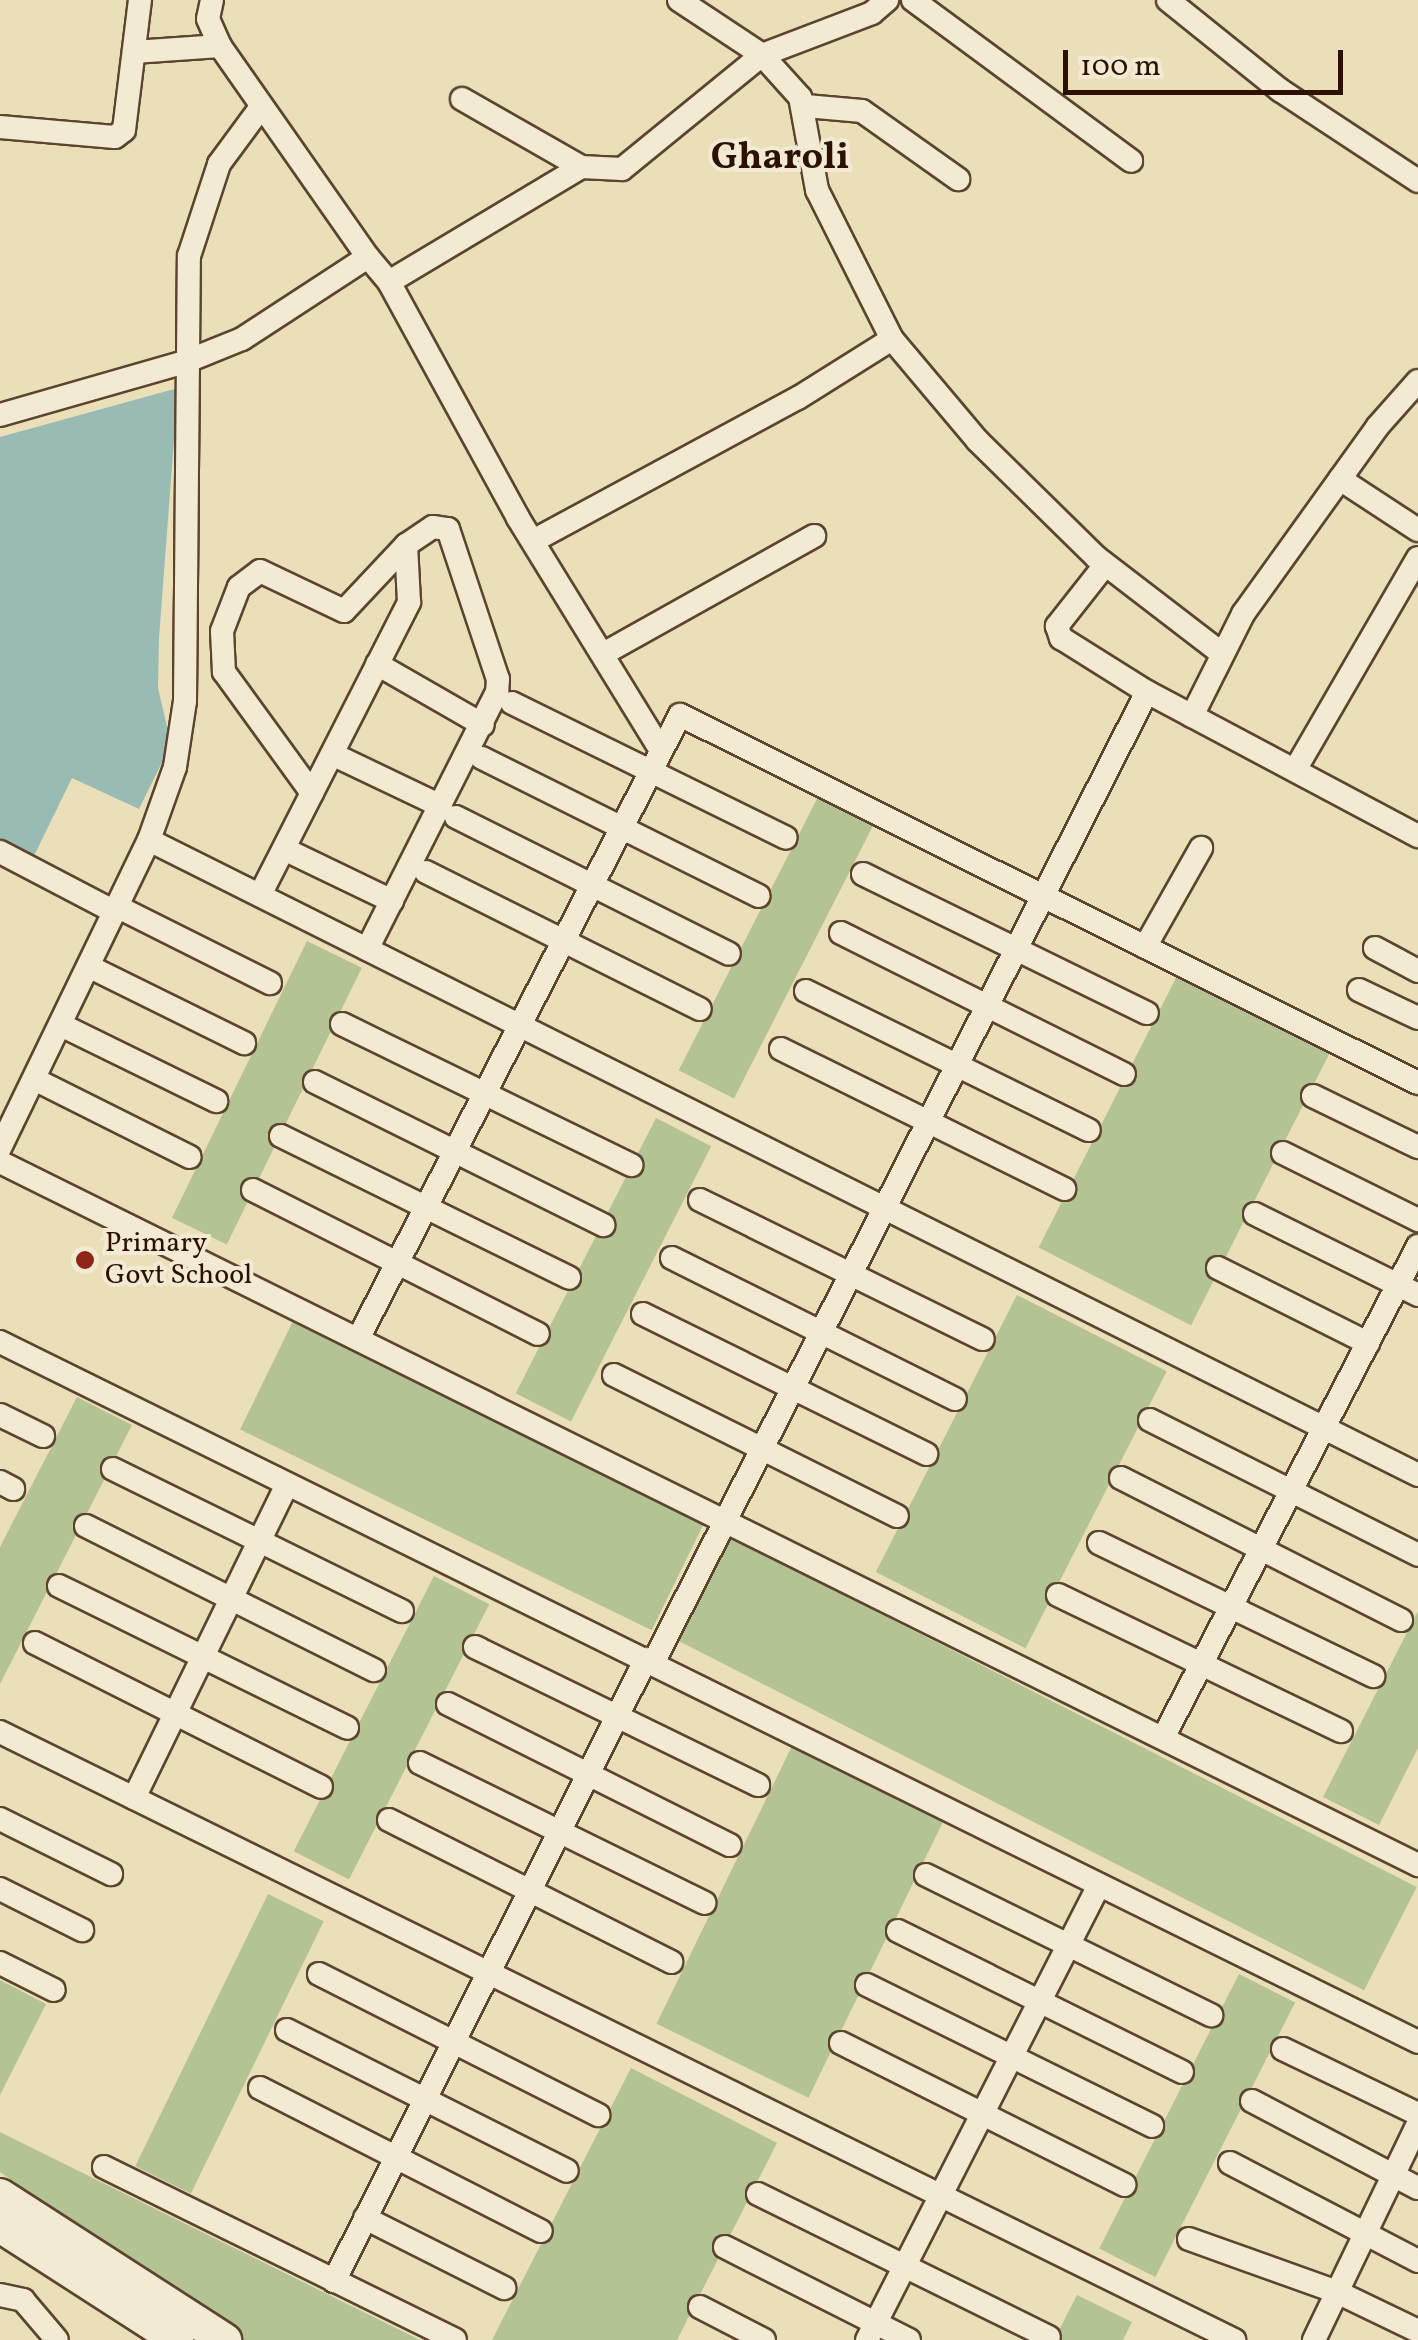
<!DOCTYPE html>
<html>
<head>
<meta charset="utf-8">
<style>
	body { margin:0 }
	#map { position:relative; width:1418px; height:2340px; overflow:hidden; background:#ebdfba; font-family:Vollkorn,serif }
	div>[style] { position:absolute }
	.green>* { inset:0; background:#b3c393; transform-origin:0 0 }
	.water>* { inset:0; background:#98bcb3 }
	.roads { filter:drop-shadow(2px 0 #5c442e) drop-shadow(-2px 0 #5c442e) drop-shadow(0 2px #5c442e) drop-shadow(0 -2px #5c442e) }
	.street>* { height:22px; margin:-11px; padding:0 11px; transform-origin:11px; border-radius:11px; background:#f2ead2 }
	.secondary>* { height:32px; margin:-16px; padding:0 16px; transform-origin:16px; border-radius:16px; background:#f2ead2 }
	.dots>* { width:28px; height:28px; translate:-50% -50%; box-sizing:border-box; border:5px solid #f2ead2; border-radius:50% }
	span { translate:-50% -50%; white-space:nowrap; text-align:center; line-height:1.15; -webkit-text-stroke:8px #f2ead2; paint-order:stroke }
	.poi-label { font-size:28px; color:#2c1100 }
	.left { translate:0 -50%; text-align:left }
	.district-label { font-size:38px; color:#2c1100; font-weight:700 }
	.scale { position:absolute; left:1063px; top:50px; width:280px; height:45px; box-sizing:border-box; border:5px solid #2c1100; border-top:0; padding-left:12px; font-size:30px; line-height:35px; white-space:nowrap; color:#2c1100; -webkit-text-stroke:8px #f2ead2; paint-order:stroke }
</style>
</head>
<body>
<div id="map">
	<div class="green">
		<div style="left:819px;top:795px;width:62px;height:309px;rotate:27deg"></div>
		<div style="left:307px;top:941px;width:61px;height:308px;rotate:26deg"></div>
		<div style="left:1178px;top:974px;width:171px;height:307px;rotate:27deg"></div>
		<div style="left:656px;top:1118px;width:62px;height:309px;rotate:27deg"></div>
		<div style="left:1017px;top:1295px;width:168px;height:311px;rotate:27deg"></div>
		<div style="left:294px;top:1319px;width:458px;height:123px;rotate:26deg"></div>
		<div style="clip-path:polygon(77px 1397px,132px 1425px,0 1684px,0 1547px)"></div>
		<div style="left:728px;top:1536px;width:773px;height:116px;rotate:27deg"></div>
		<div style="left:434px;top:1576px;width:62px;height:309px;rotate:27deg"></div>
		<div style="clip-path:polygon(1418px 1611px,1418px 1748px,1379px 1825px,1323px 1797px)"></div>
		<div style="left:792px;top:1746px;width:169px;height:309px;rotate:26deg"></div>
		<div style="left:268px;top:1894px;width:62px;height:303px;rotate:26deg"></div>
		<div style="left:1239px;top:1974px;width:63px;height:308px;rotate:27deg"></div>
		<div style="clip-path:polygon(0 1980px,46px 2004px,0 2095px)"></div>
		<div style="clip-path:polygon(631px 2068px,777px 2143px,677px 2340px,492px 2340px)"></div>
		<div style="clip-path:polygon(0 2132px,420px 2340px,236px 2340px,0 2172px)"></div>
		<div style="clip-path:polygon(1077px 2295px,1132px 2322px,1123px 2340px,1054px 2340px)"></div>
	</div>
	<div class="water">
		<div style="clip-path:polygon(178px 388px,159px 638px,158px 688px,171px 744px,139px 809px,72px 778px,30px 864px,0 848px,0 437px)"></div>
	</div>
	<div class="roads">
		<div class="street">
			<div style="left:212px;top:0;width:19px;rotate:102deg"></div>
			<div style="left:208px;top:19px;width:30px;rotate:66deg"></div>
			<div style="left:220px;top:46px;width:258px;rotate:55deg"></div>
			<div style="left:679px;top:0;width:100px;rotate:33.5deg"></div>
			<div style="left:762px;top:55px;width:57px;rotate:47.9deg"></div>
			<div style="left:800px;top:97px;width:95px;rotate:79.6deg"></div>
			<div style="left:817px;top:190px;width:167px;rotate:63.3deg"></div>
			<div style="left:913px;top:0;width:271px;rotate:36.4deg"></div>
			<div style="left:1168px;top:0;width:144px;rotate:38.8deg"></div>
			<div style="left:1280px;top:90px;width:165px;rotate:33.4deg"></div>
			<div style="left:134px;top:52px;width:86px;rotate:-4deg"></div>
			<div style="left:462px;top:99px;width:137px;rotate:29.7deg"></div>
			<div style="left:806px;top:106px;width:56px;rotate:5.1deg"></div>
			<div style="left:862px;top:111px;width:118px;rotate:35.3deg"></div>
			<div style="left:0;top:127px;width:115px;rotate:5deg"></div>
			<div style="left:115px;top:137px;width:11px;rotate:-38deg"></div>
			<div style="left:124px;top:130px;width:131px;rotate:-83deg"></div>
			<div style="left:389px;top:282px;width:269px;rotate:61.3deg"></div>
			<div style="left:518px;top:518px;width:268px;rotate:58.4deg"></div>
			<div style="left:0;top:415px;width:192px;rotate:-16deg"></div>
			<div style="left:185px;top:362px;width:61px;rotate:-22deg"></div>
			<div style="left:242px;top:339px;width:150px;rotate:-33.1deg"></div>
			<div style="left:368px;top:257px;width:33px;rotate:50deg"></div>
			<div style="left:389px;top:282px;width:224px;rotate:-30.9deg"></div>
			<div style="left:581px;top:167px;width:41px;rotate:2.8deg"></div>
			<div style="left:622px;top:169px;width:181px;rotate:-39.2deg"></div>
			<div style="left:762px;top:55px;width:118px;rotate:-20.9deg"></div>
			<div style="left:872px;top:13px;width:20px;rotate:-41deg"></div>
			<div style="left:1340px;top:479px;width:93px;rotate:33.2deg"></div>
			<div style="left:533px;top:541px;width:301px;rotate:-28.4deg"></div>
			<div style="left:798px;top:398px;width:111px;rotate:-32.1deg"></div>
			<div style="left:892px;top:339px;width:133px;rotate:49.9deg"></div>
			<div style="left:978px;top:441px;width:165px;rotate:44.5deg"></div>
			<div style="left:1096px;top:557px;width:158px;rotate:37.5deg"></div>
			<div style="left:1105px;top:565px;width:78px;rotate:128.2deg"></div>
			<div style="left:1057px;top:626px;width:13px;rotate:72deg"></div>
			<div style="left:1061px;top:638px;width:102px;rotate:32.1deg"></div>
			<div style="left:1147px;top:692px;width:307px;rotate:28deg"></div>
			<div style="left:603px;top:654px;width:242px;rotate:-29.2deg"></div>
			<div style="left:377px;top:664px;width:122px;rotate:29.9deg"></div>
			<div style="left:512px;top:703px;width:305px;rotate:26.2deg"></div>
			<div style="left:1192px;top:716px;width:114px;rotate:-63.4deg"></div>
			<div style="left:1243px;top:614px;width:231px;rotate:-54.3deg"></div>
			<div style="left:1378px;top:426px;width:60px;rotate:-48.4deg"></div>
			<div style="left:332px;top:754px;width:121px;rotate:25.5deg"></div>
			<div style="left:482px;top:758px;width:309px;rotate:26.5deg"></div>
			<div style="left:1295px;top:770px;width:245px;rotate:-59.9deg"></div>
			<div style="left:312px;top:793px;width:150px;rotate:-126deg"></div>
			<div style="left:224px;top:672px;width:41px;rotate:-92.8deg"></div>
			<div style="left:222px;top:631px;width:47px;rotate:-68.9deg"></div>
			<div style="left:239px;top:587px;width:26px;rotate:-37deg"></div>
			<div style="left:260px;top:571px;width:93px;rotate:25.5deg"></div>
			<div style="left:344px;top:611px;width:91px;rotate:-46.8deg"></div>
			<div style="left:406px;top:545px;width:32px;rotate:-34deg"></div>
			<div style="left:433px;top:527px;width:15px;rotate:8deg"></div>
			<div style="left:448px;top:529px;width:158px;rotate:71.6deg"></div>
			<div style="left:498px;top:679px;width:13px;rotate:94deg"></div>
			<div style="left:497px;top:692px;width:288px;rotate:116.8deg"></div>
			<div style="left:456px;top:817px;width:305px;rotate:26.6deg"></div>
			<div style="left:149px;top:840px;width:1419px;rotate:26.58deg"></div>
			<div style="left:284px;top:849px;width:120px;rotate:25.7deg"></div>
			<div style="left:0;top:852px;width:130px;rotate:27.6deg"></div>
			<div style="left:426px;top:872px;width:306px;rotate:26.6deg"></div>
			<div style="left:863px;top:874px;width:316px;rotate:26.1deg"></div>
			<div style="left:260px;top:895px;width:329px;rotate:-63deg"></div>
			<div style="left:409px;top:602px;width:57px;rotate:-93deg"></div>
			<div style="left:118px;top:907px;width:170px;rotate:26.6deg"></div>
			<div style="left:841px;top:933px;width:316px;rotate:26.5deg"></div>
			<div style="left:1145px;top:947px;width:114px;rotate:-60.5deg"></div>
			<div style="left:1375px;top:948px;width:49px;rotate:28.1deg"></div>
			<div style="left:90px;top:967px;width:172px;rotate:26.3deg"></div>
			<div style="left:1359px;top:990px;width:65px;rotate:25.4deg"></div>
			<div style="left:806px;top:991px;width:315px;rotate:26.2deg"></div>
			<div style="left:342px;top:1024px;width:322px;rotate:26deg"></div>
			<div style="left:61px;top:1025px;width:173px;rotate:26.1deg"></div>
			<div style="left:781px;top:1049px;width:316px;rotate:26.3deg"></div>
			<div style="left:34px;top:1079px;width:174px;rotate:26.6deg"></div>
			<div style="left:315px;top:1082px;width:322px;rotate:26.4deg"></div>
			<div style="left:1313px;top:1096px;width:117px;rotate:25.9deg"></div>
			<div style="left:281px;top:1136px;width:321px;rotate:26.2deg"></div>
			<div style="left:0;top:1148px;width:342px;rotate:-64.2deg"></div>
			<div style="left:149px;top:840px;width:77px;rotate:-70.4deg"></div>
			<div style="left:175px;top:767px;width:67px;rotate:-81.4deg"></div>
			<div style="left:185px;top:701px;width:445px;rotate:-89.5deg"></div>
			<div style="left:189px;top:256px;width:97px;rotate:-71.9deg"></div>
			<div style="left:219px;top:164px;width:71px;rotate:-53.6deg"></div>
			<div style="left:1283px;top:1153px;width:151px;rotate:26.4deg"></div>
			<div style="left:0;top:1162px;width:1583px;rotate:26.37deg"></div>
			<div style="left:253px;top:1190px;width:319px;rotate:26.8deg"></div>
			<div style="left:700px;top:1200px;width:315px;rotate:26.2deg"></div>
			<div style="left:1255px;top:1214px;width:182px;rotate:26.4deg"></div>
			<div style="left:672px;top:1258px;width:316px;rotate:26.5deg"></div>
			<div style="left:1218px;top:1268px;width:168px;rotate:26.6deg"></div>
			<div style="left:643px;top:1314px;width:316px;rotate:26.3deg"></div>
			<div style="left:358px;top:1339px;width:702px;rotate:-62.71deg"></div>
			<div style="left:680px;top:715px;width:825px;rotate:26.5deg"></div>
			<div style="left:0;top:1342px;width:1581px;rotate:26.27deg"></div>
			<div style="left:614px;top:1375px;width:316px;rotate:26.5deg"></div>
			<div style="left:0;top:1415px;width:48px;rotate:26deg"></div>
			<div style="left:1150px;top:1420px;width:300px;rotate:26.7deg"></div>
			<div style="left:113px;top:1469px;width:322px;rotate:26.2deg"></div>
			<div style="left:1121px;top:1478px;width:314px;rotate:26.9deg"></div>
			<div style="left:0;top:1482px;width:15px;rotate:28deg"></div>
			<div style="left:86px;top:1526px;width:322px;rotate:26.6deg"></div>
			<div style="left:1099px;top:1543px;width:305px;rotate:25.9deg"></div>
			<div style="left:59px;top:1586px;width:321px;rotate:26.2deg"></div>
			<div style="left:1058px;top:1595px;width:314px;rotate:25.7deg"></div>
			<div style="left:35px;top:1643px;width:320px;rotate:26.7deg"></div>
			<div style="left:475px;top:1647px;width:315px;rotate:26deg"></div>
			<div style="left:653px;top:1663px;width:1089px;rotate:-63.04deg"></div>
			<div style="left:448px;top:1704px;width:315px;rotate:26.6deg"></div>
			<div style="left:0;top:1732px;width:1376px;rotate:26.23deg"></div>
			<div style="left:1164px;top:1736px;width:552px;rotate:-62.6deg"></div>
			<div style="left:420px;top:1763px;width:317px;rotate:26.2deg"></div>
			<div style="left:134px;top:1798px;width:349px;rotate:-64deg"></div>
			<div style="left:0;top:1819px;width:124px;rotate:26.4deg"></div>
			<div style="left:389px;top:1820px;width:316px;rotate:26.7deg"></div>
			<div style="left:926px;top:1875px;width:318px;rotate:26.2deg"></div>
			<div style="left:0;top:1889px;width:92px;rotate:26.6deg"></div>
			<div style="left:898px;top:1931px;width:317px;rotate:26.4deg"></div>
			<div style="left:0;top:1963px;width:60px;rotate:26.6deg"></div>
			<div style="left:319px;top:1974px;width:313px;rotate:26.8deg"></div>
			<div style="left:867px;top:1985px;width:318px;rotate:26.3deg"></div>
			<div style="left:287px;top:2030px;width:313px;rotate:26.7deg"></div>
			<div style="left:841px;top:2043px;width:317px;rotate:26.6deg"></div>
			<div style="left:1283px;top:2049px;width:150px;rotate:25.7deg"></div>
			<div style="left:260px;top:2088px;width:315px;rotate:27deg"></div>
			<div style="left:1252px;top:2101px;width:187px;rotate:27.7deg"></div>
			<div style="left:1230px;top:2163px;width:212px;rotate:27.5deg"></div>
			<div style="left:104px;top:2167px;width:391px;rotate:26.2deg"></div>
			<div style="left:758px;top:2194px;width:324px;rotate:26.2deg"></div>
			<div style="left:365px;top:2218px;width:156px;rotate:26.7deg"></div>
			<div style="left:1189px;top:2239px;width:157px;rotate:19.7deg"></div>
			<div style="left:1337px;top:2292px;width:90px;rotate:25.7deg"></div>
			<div style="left:725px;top:2247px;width:206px;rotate:26.8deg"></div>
			<div style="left:334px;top:2281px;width:696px;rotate:-63.36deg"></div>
			<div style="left:0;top:2295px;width:24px;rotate:12deg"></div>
			<div style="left:23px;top:2300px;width:52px;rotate:49.6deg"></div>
			<div style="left:700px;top:2307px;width:72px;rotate:27.3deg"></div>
			<div style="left:867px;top:2340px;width:511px;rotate:-62.98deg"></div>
			<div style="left:1314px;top:2340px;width:240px;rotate:-64.3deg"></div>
		</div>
		<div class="secondary">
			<div style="left:0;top:2195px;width:268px;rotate:32.8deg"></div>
			<div style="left:0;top:2226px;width:211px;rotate:32.8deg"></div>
		</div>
	</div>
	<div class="dots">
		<div style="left:85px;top:1260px;background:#8f2418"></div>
	</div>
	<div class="poi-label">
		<span class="left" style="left:105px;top:1260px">Primary<br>Govt School</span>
	</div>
	<div class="district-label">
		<span style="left:780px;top:159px">Gharoli</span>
	</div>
	<div class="scale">100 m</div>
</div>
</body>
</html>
